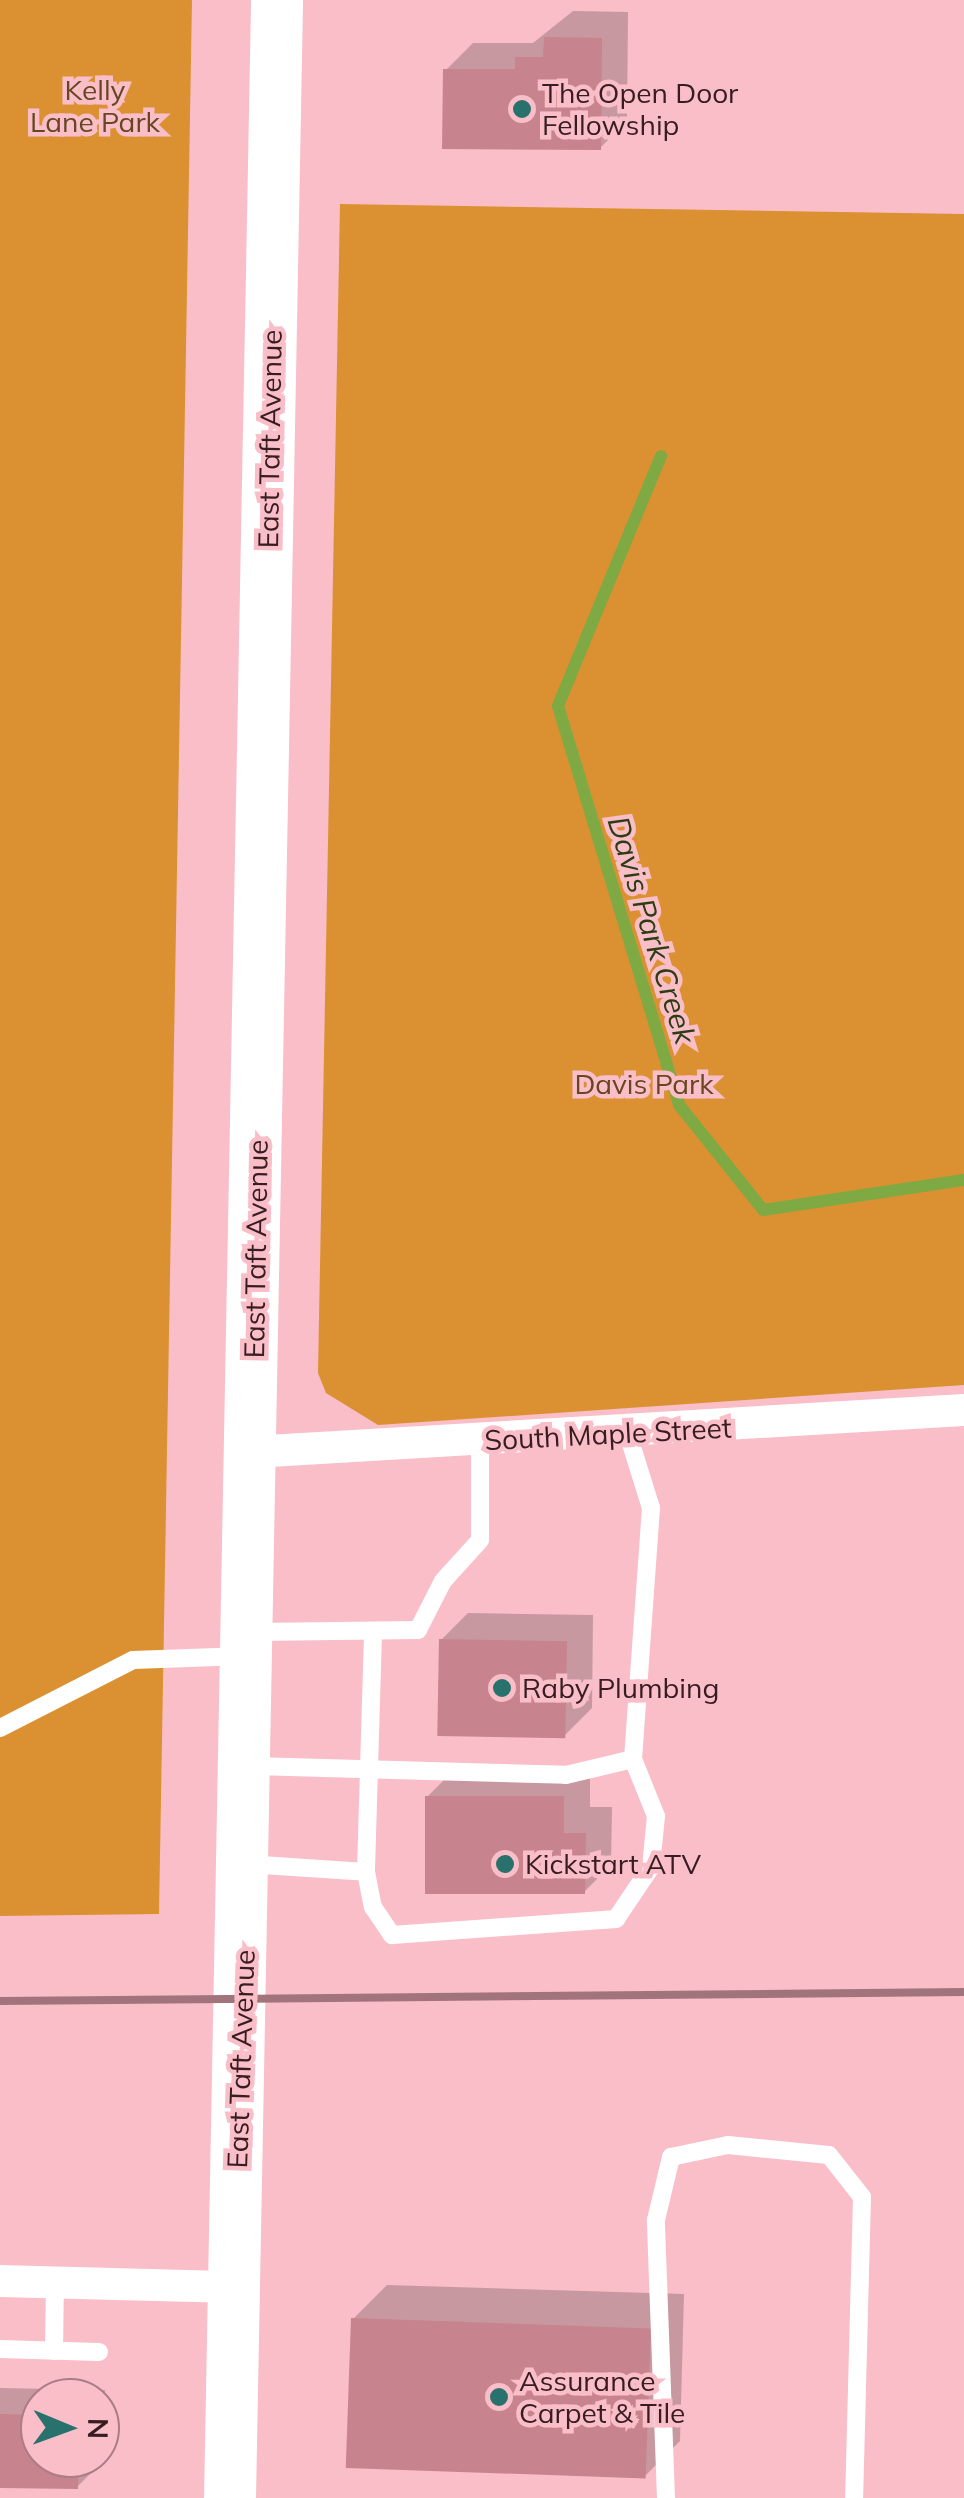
<!DOCTYPE html>
<html>
<head>
<meta charset="utf-8">
<style>
	body { margin:0 }
	#map { position:relative; width:964px; height:2498px; overflow:hidden; background:#f9bec7; font-family:Mulish,sans-serif }
	div>[style] { position:absolute }
	.green>* { inset:0; background:#db9132 }
	.shadow>* { inset:0; background:#0003 }
	.stream>* { height:12px; margin:-6px; padding:0 6px; transform-origin:6px; border-radius:6px; background:#7fa943 }
	.building>* { inset:0; background:#c7838e; transform-origin:0 0 }
	.lane>* { height:18px; margin:-9px; padding:0 9px; transform-origin:9px; border-radius:9px; background:#fff }
	.street>* { height:32px; margin:-16px; padding:0 16px; transform-origin:16px; border-radius:16px; background:#fff }
	.primary>* { height:52px; margin:-26px; padding:0 26px; transform-origin:26px; border-radius:26px; background:#fff }
	.rail>* { height:8px; margin:-4px; padding:0 4px; transform-origin:4px; border-radius:4px; background:#a1747b }
	.dots>* { width:28px; height:28px; translate:-50% -50%; box-sizing:border-box; border:5px solid #f9bec7; border-radius:50% }
	span { translate:-50% -50%; white-space:nowrap; text-align:center; line-height:1.15; -webkit-text-stroke:9px #f9bec7; paint-order:stroke }
	.park-label { font-size:28px; color:#674722 }
	.poi-label { font-size:28px; color:#371c21 }
	.left { translate:0 -50%; text-align:left }
	.street-label { font-size:28px; color:#371c21 }
	.water-label { font-size:30px; color:#2c3d13; font-style:italic }
	.north { position:absolute; left:20px; top:2378px; width:100px; height:100px; box-sizing:border-box; background:#f9bec7; border:2px solid #ab7d85; border-radius:50%; rotate:91deg; font-size:28px; font-weight:700; line-height:40px; text-align:center; color:#371c21 }
	.north::after { content:''; display:block; margin:auto; width:35px; height:45px; background:#28716c; clip-path:polygon(50% 0,100% 100%,50% 72%,0 100%) }
</style>
</head>
<body>
<div id="map">
	<div class="green">
		<div style="clip-path:polygon(0 0,192px 0,159px 1914px,0 1916px)"></div>
		<div style="clip-path:polygon(340px 204px,964px 214px,964px 1385px,378px 1425px,326px 1393px,318px 1373px)"></div>
	</div>
	<div class="shadow">
		<div style="clip-path:polygon(573px 11px,628px 12px,627px 121px,600px 148px,446px 70px,473px 43px,533px 43px)"></div>
		<div style="clip-path:polygon(468px 1613px,593px 1615px,592px 1708px,565px 1735px,441px 1640px)"></div>
		<div style="clip-path:polygon(454px 1770px,590px 1770px,590px 1807px,612px 1807px,611px 1865px,584px 1892px,427px 1797px)"></div>
		<div style="clip-path:polygon(387px 2285px,684px 2294px,680px 2441px,646px 2475px,353px 2319px)"></div>
		<div style="clip-path:polygon(evenodd,0 2388px,105px 2390px,104px 2460px,77px 2487px,0 2486px,0 2388px,40px 2398px,100px 2398px,100px 2458px,40px 2458px,40px 2398px)"></div>
	</div>
	<div class="stream">
		<div style="left:661px;top:456px;width:270px;rotate:112.4deg"></div>
		<div style="left:558px;top:706px;width:417px;rotate:73.1deg"></div>
		<div style="left:679px;top:1105px;width:134px;rotate:51.3deg"></div>
		<div style="left:763px;top:1210px;width:203px;rotate:-8.5deg"></div>
	</div>
	<div class="building">
		<div style="clip-path:polygon(544px 37px,602px 38px,601px 150px,442px 149px,443px 69px,515px 69px,515px 57px,543px 57px)"></div>
		<div style="left:439px;top:1639px;width:128px;height:97px;rotate:1deg"></div>
		<div style="clip-path:polygon(425px 1796px,564px 1796px,564px 1833px,586px 1833px,585px 1894px,425px 1894px)"></div>
		<div style="left:351px;top:2318px;width:300px;height:150px;rotate:2deg"></div>
		<div style="clip-path:polygon(0 2414px,40px 2415px,40px 2458px,79px 2458px,78px 2489px,0 2488px)"></div>
	</div>
	<div class="lane">
		<div style="left:252px;top:1632px;width:166px;rotate:-0.7deg"></div>
		<div style="left:418px;top:1630px;width:55px;rotate:-63deg"></div>
		<div style="left:443px;top:1581px;width:55px;rotate:-47.9deg"></div>
		<div style="left:480px;top:1540px;width:98px;rotate:-90deg"></div>
		<div style="left:373px;top:1634px;width:238px;rotate:91.7deg"></div>
		<div style="left:366px;top:1872px;width:36px;rotate:79deg"></div>
		<div style="left:373px;top:1907px;width:34px;rotate:56deg"></div>
		<div style="left:392px;top:1935px;width:225px;rotate:-4.1deg"></div>
		<div style="left:616px;top:1919px;width:63px;rotate:-56.1deg"></div>
		<div style="left:651px;top:1867px;width:51px;rotate:-84.4deg"></div>
		<div style="left:656px;top:1816px;width:61px;rotate:-112deg"></div>
		<div style="left:0;top:1728px;width:149px;rotate:-27.1deg"></div>
		<div style="left:133px;top:1660px;width:111px;rotate:-2.1deg"></div>
		<div style="left:250px;top:1766px;width:316px;rotate:1.6deg"></div>
		<div style="left:566px;top:1775px;width:69px;rotate:-13.4deg"></div>
		<div style="left:633px;top:1759px;width:252px;rotate:-85.9deg"></div>
		<div style="left:651px;top:1508px;width:77px;rotate:-107.3deg"></div>
		<div style="left:247px;top:1864px;width:119px;rotate:3.8deg"></div>
		<div style="left:0;top:2349px;width:99px;rotate:1.7deg"></div>
		<div style="left:54px;top:2351px;width:69px;rotate:-89.2deg"></div>
		<div style="left:666px;top:2498px;width:278px;rotate:-92.1deg"></div>
		<div style="left:656px;top:2220px;width:65px;rotate:-76.6deg"></div>
		<div style="left:671px;top:2157px;width:58px;rotate:-11.9deg"></div>
		<div style="left:728px;top:2145px;width:101px;rotate:5.7deg"></div>
		<div style="left:829px;top:2155px;width:53px;rotate:51.8deg"></div>
		<div style="left:862px;top:2197px;width:301px;rotate:91.5deg"></div>
	</div>
	<div class="street">
		<div style="left:252px;top:1452px;width:713px;rotate:-3.38deg"></div>
		<div style="left:0;top:2281px;width:234px;rotate:1.5deg"></div>
	</div>
	<div class="primary">
		<div style="left:230px;top:2498px;width:2498px;rotate:-88.92deg"></div>
	</div>
	<div class="rail">
		<div style="left:0;top:2001px;width:964px;rotate:-0.53deg"></div>
	</div>
	<div class="dots">
		<div style="left:522px;top:109px;background:#28716c"></div>
		<div style="left:502px;top:1688px;background:#28716c"></div>
		<div style="left:505px;top:1864px;background:#28716c"></div>
		<div style="left:499px;top:2397px;background:#28716c"></div>
	</div>
	<div class="park-label">
		<span style="left:95px;top:106px">Kelly<br>Lane Park</span>
		<span style="left:644px;top:1084px">Davis Park</span>
	</div>
	<div class="poi-label">
		<span class="left" style="left:542px;top:109px">The Open Door<br>Fellowship</span>
		<span class="left" style="left:522px;top:1688px">Raby Plumbing</span>
		<span class="left" style="left:525px;top:1864px">Kickstart ATV</span>
		<span class="left" style="left:519px;top:2397px">Assurance<br>Carpet &amp; Tile</span>
	</div>
	<div class="street-label">
		<span style="left:270px;top:439px;rotate:-89deg">East Taft Avenue</span>
		<span style="left:256px;top:1249px;rotate:-89deg">East Taft Avenue</span>
		<span style="left:608px;top:1434px;rotate:-3deg">South Maple Street</span>
		<span style="left:241px;top:2059px;rotate:-88deg">East Taft Avenue</span>
	</div>
	<div class="water-label">
		<span style="left:652px;top:930px;rotate:73deg">Davis Park Creek</span>
	</div>
	<div class="north">N</div>
</div>
</body>
</html>
